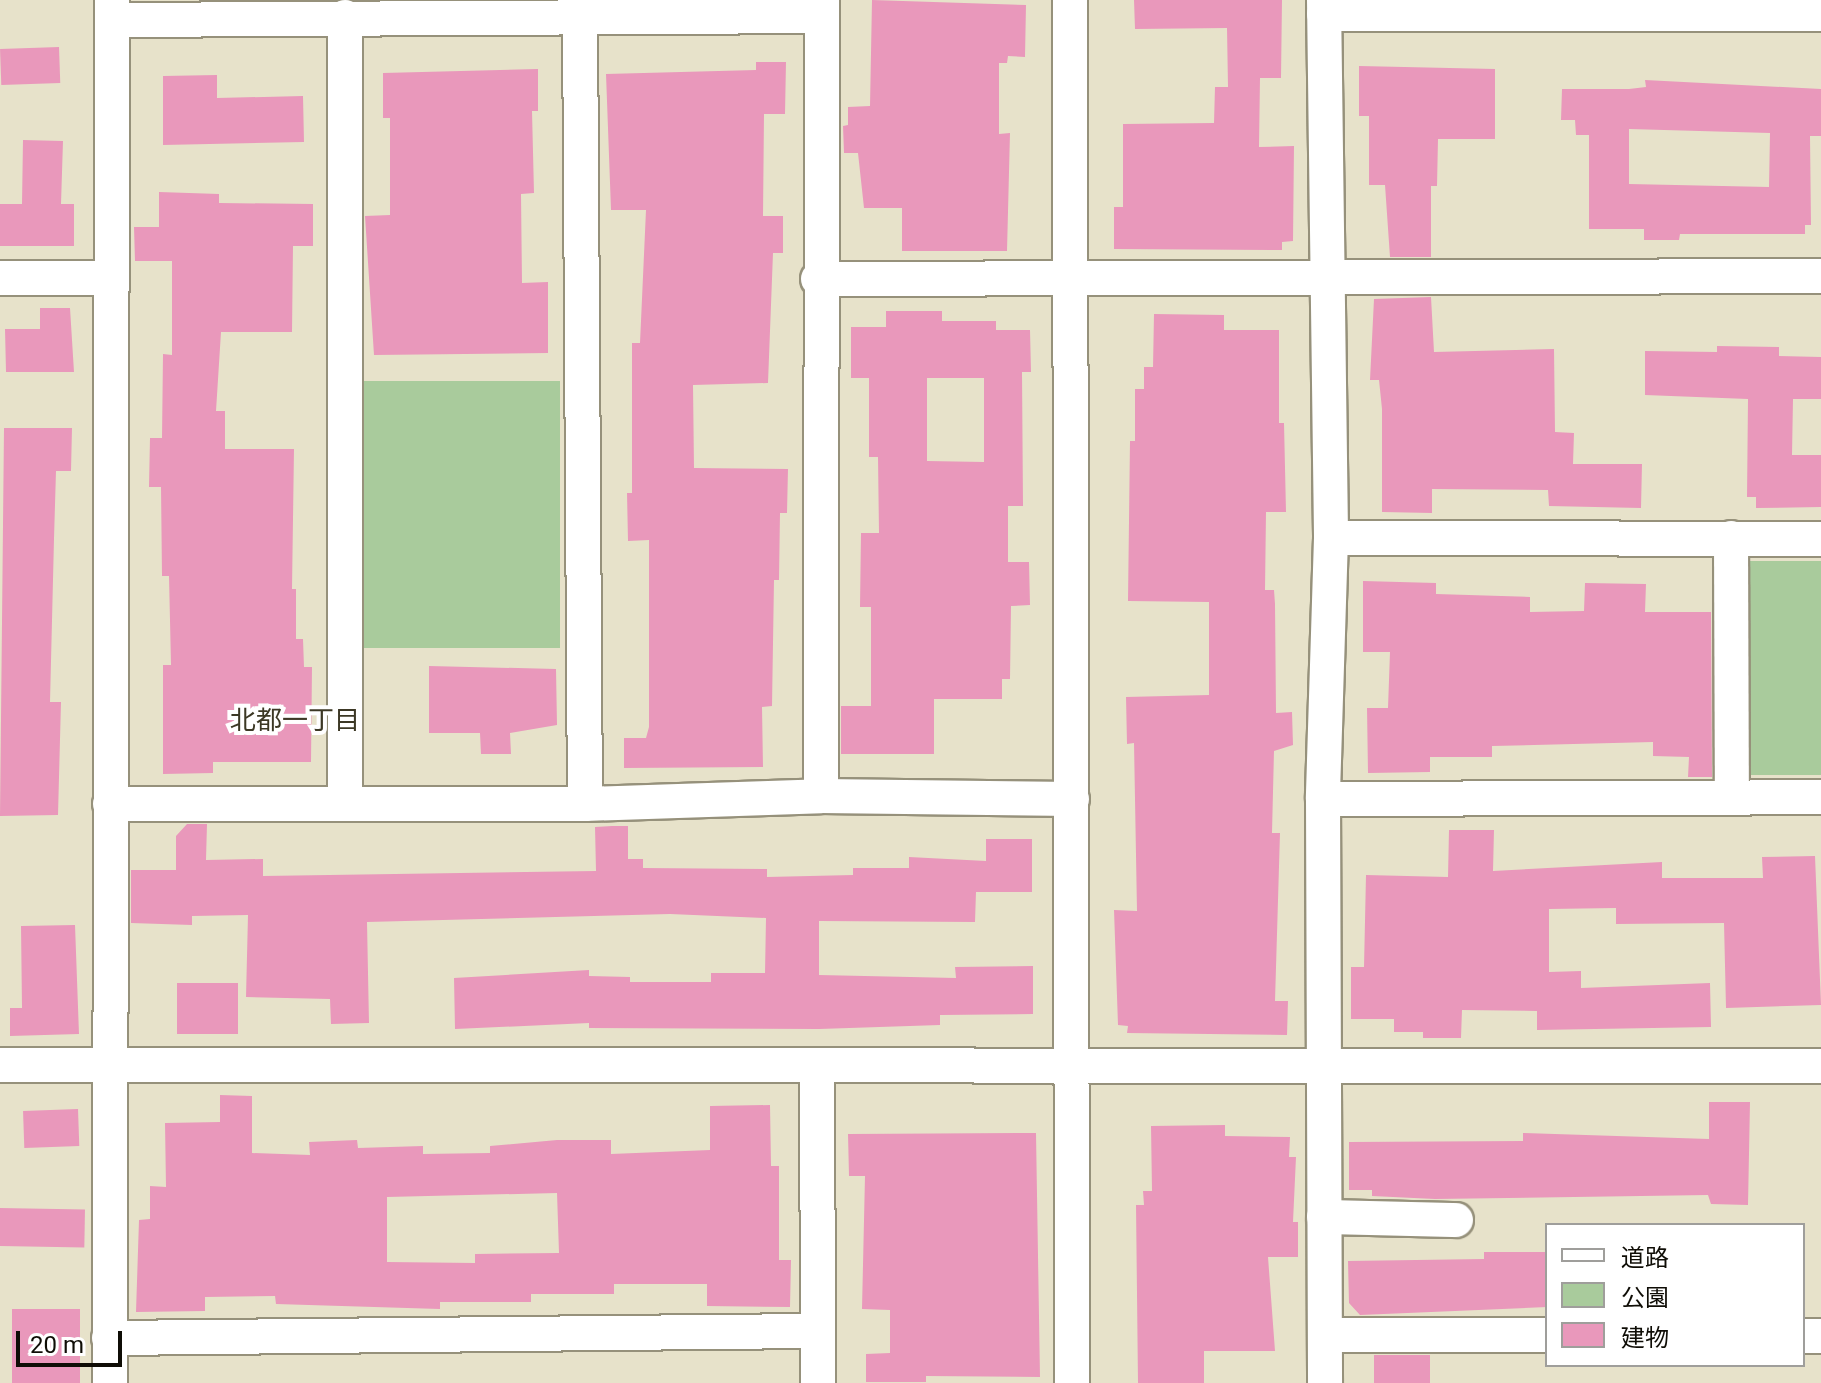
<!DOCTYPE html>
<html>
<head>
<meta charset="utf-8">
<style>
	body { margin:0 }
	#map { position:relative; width:1821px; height:1383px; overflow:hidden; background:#e7e2ca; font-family:Roboto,"Noto Sans JP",sans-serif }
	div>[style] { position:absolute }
	.green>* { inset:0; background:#a9cb9c; transform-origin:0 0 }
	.building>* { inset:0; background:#e998bb; transform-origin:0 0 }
	.roads { filter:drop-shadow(2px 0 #96917b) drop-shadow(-2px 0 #96917b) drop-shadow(0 2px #96917b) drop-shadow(0 -2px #96917b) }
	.minor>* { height:34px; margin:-17px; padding:0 17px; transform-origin:17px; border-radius:17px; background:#fff }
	span { translate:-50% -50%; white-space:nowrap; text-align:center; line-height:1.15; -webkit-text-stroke:8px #fff; paint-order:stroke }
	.neighbourhood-label { font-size:26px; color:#3c3825 }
	.legend { position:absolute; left:1545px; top:1223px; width:260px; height:144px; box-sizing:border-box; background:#fff; border:2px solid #9f9e9b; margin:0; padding:10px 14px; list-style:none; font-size:24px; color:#0f0d06 }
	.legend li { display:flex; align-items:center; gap:16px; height:40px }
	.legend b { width:40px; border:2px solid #9f9e9b }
	.scale { position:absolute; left:16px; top:1331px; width:106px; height:36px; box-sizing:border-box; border:4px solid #0f0d06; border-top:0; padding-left:10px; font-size:24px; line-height:28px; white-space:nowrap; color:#0f0d06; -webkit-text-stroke:6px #fff; paint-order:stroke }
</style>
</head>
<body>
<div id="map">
	<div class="green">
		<div style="left:560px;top:381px;width:267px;height:197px;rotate:90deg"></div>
		<div style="left:1746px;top:561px;width:75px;height:214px"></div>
	</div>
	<div class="building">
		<div style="clip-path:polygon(872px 0,1026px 5px,1025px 57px,1008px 56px,1007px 63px,999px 63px,999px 134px,1010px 133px,1007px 251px,902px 251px,902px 208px,864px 208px,858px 153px,844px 153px,843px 126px,848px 125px,848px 107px,870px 106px)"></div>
		<div style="clip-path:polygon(1134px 0,1282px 0,1281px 78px,1260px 78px,1259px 147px,1294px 146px,1293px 241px,1282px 242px,1282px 250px,1114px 249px,1114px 207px,1123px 207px,1123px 124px,1214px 123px,1215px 87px,1228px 87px,1227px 28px,1135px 29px)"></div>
		<div style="left:59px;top:47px;width:36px;height:59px;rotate:88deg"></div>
		<div style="clip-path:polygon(756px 62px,786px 62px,785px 114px,764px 114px,763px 216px,783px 216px,783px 253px,773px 253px,768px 383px,693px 385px,694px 468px,788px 469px,787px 513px,780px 513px,779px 580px,774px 580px,772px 706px,762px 707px,763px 767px,624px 768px,624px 738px,646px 738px,649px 727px,649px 540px,628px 541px,627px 493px,632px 493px,632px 343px,640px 343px,646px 210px,611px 210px,606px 74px,756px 70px)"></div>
		<div style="clip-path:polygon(1359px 66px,1495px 69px,1495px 139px,1438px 139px,1437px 186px,1431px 186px,1431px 257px,1390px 257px,1385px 185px,1369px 185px,1369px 116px,1359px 116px)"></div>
		<div style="clip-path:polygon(538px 69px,538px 111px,532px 111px,534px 193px,521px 194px,522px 283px,548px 282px,548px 353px,374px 355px,365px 216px,390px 215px,390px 118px,383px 118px,383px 73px)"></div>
		<div style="clip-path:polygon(217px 75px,217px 98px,303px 96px,304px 142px,163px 145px,163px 76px)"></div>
		<div style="clip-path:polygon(evenodd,1645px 80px,1821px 89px,1821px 136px,1810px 136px,1811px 225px,1805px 225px,1805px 234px,1680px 234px,1679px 240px,1644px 240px,1644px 229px,1589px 229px,1589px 135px,1576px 135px,1575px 120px,1561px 120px,1562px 89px,1629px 89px,1646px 87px,1645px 80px,1629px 129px,1770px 133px,1769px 187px,1629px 184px,1629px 129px)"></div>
		<div style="clip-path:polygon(23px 140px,63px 141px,61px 204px,74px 204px,74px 246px,0 246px,0 204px,22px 204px)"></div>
		<div style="clip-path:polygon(159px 192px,219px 194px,219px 203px,313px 204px,313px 246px,293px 246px,292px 332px,221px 332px,216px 411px,225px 411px,225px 449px,294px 449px,292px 589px,296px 589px,296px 639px,303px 639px,304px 667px,312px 667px,311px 762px,213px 762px,213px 773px,163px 774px,163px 665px,171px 665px,169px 576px,162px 576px,161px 487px,149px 487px,150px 438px,162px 438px,163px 354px,172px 355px,172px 261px,135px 261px,134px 227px,159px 227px)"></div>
		<div style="clip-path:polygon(1431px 297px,1434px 352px,1554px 349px,1555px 432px,1574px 433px,1573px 464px,1642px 464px,1641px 508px,1549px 506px,1548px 490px,1432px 489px,1432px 513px,1382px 512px,1382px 409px,1379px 380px,1370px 380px,1374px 299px)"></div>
		<div style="clip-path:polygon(40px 308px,70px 308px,74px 372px,6px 372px,5px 329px,40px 329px)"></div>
		<div style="clip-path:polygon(evenodd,886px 311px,942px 311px,942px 321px,996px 321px,996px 330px,1030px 330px,1031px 372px,1022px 372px,1023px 506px,1008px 506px,1008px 562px,1029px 562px,1030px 605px,1011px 606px,1010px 679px,1002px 679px,1002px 699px,934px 699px,934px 754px,841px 754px,841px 706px,871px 706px,871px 607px,860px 607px,861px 533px,879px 533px,878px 457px,869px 457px,869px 378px,851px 378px,851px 327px,886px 327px,886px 311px,927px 378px,984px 378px,984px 462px,927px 461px,927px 378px)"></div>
		<div style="clip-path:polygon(1154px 314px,1224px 315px,1224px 330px,1279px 330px,1279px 423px,1284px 423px,1286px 512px,1266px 512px,1265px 590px,1274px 590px,1275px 604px,1276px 713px,1292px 712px,1293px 745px,1274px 751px,1272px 833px,1280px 833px,1275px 1001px,1288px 1001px,1287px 1035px,1127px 1033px,1128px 1026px,1118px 1025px,1114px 910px,1137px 911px,1134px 743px,1127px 744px,1126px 697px,1209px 695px,1209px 602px,1128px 601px,1130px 441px,1135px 441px,1135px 389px,1144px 389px,1144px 367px,1153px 367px)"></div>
		<div style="clip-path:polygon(1717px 346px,1779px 347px,1779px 356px,1821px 357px,1821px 399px,1793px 399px,1792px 455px,1821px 455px,1821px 507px,1756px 508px,1756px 497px,1747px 497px,1748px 399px,1645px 395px,1645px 351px,1717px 352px)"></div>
		<div style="clip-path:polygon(4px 428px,72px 428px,71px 471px,56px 471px,54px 539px,50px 702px,61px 702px,58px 815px,0 816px)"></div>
		<div style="clip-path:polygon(1363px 581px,1436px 583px,1436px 594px,1530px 597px,1530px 612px,1584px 611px,1585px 583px,1646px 584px,1645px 612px,1711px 612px,1712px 777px,1688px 777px,1689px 757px,1653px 756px,1653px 742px,1492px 746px,1492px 757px,1430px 757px,1430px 772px,1368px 773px,1367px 708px,1388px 708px,1390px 652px,1363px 652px)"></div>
		<div style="clip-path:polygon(429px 666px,556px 669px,557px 725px,510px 733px,511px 754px,481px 754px,480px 733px,429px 733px)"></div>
		<div style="clip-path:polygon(187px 824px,207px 824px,206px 860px,263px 859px,263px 876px,596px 871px,595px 827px,612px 826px,628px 826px,628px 859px,643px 859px,643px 868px,767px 869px,767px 877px,853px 875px,853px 868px,909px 868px,909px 857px,986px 861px,986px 839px,1032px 839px,1032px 892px,976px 892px,975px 922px,819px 921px,819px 975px,956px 978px,955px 967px,1033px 966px,1033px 1014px,940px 1015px,940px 1025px,819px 1029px,589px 1028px,589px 1023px,455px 1029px,454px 978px,589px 970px,589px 976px,630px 977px,630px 982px,711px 982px,711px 973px,765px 973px,766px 918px,670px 914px,367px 922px,369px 1023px,331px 1024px,330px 999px,246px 997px,248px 915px,192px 916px,192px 925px,131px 923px,131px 870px,176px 870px,176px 836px)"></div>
		<div style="clip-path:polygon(1449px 830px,1494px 830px,1493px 871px,1662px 862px,1662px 878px,1763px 878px,1762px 857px,1815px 856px,1821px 1005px,1726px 1008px,1724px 923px,1616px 924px,1616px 908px,1549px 909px,1549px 972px,1581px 971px,1581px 988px,1710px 983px,1711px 1027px,1537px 1030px,1537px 1011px,1462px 1010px,1461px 1038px,1423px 1038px,1423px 1032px,1394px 1032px,1394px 1019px,1351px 1019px,1351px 967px,1364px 967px,1366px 875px,1448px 877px)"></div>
		<div style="clip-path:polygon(75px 925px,79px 1034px,10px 1036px,10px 1008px,22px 1008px,21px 926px)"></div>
		<div style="left:177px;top:983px;width:61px;height:51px"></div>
		<div style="clip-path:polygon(evenodd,220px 1095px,252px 1096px,252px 1153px,310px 1155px,309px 1142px,357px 1140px,358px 1148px,423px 1146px,423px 1154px,490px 1153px,490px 1146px,557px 1140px,611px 1140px,611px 1154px,710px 1150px,710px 1106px,770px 1105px,771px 1166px,779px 1166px,779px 1260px,791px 1260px,790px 1307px,707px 1306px,707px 1284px,614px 1284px,614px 1294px,531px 1294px,531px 1302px,440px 1302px,440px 1309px,276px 1304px,275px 1296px,205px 1297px,205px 1311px,136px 1312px,139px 1220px,150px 1219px,150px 1186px,166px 1187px,165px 1123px,220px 1122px,220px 1095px,557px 1193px,559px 1253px,475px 1254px,475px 1263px,387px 1262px,387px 1197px,557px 1193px)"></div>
		<div style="clip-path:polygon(1709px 1102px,1750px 1102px,1748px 1205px,1711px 1204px,1708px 1195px,1435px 1199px,1372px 1196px,1372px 1190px,1349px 1190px,1349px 1142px,1523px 1141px,1523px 1133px,1709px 1139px)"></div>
		<div style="left:78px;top:1109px;width:37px;height:55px;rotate:88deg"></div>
		<div style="clip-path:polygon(1225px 1125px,1225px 1136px,1290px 1137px,1289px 1157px,1296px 1157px,1293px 1222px,1298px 1222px,1298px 1257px,1268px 1257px,1275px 1351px,1204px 1351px,1204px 1383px,1138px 1383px,1136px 1205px,1144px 1205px,1143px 1191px,1152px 1191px,1151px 1126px)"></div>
		<div style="clip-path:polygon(1036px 1133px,1040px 1377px,926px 1376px,926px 1382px,866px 1382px,866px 1354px,890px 1353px,890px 1310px,862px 1309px,865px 1176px,849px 1176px,848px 1134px)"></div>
		<div style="left:0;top:1208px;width:85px;height:38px;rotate:1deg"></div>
		<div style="clip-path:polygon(1484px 1252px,1547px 1252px,1547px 1307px,1360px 1315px,1349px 1303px,1348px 1261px,1484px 1259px)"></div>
		<div style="left:80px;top:1309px;width:74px;height:68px;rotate:90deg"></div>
		<div style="left:1374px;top:1355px;width:56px;height:28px"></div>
	</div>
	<div class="roads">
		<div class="minor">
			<div style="left:1070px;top:0;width:1383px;rotate:89.92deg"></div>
			<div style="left:1324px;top:0;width:538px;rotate:89.25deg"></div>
			<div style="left:1331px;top:538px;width:261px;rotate:91.8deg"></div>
			<div style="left:1323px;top:799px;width:584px;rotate:89.8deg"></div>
			<div style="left:1324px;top:14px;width:497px"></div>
			<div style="left:580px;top:16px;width:788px;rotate:89.64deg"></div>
			<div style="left:345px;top:17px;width:786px;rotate:90deg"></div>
			<div style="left:112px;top:20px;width:710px;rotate:-0.32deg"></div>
			<div style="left:0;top:278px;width:111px"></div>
			<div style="left:818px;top:279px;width:1003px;rotate:-0.17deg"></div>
			<div style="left:1331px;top:538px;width:490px;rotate:0.1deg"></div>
			<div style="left:1731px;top:538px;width:260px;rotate:89.8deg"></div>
			<div style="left:821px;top:796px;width:796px;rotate:-89.93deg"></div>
			<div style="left:1323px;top:799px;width:498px;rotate:-0.2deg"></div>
			<div style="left:110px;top:804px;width:475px"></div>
			<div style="left:585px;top:804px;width:236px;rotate:-1.9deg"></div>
			<div style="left:821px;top:796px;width:251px;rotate:0.7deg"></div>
			<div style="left:0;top:1065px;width:1821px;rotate:0.03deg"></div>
			<div style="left:817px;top:1065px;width:318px;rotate:89.8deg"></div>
			<div style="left:1324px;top:1217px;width:132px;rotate:1.3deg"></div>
			<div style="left:1325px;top:1335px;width:222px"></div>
			<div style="left:1803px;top:1336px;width:18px"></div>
			<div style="left:109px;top:1338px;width:708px;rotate:-0.57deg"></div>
			<div style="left:110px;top:1383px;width:1383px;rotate:-89.92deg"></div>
		</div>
	</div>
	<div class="neighbourhood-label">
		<span style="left:295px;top:721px">北都一丁目</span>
	</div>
	<ul class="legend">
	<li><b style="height:10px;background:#fff"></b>道路</li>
	<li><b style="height:22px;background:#a9cb9c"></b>公園</li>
	<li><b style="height:22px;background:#e998bb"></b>建物</li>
	</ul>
	<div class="scale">20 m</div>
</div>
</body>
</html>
